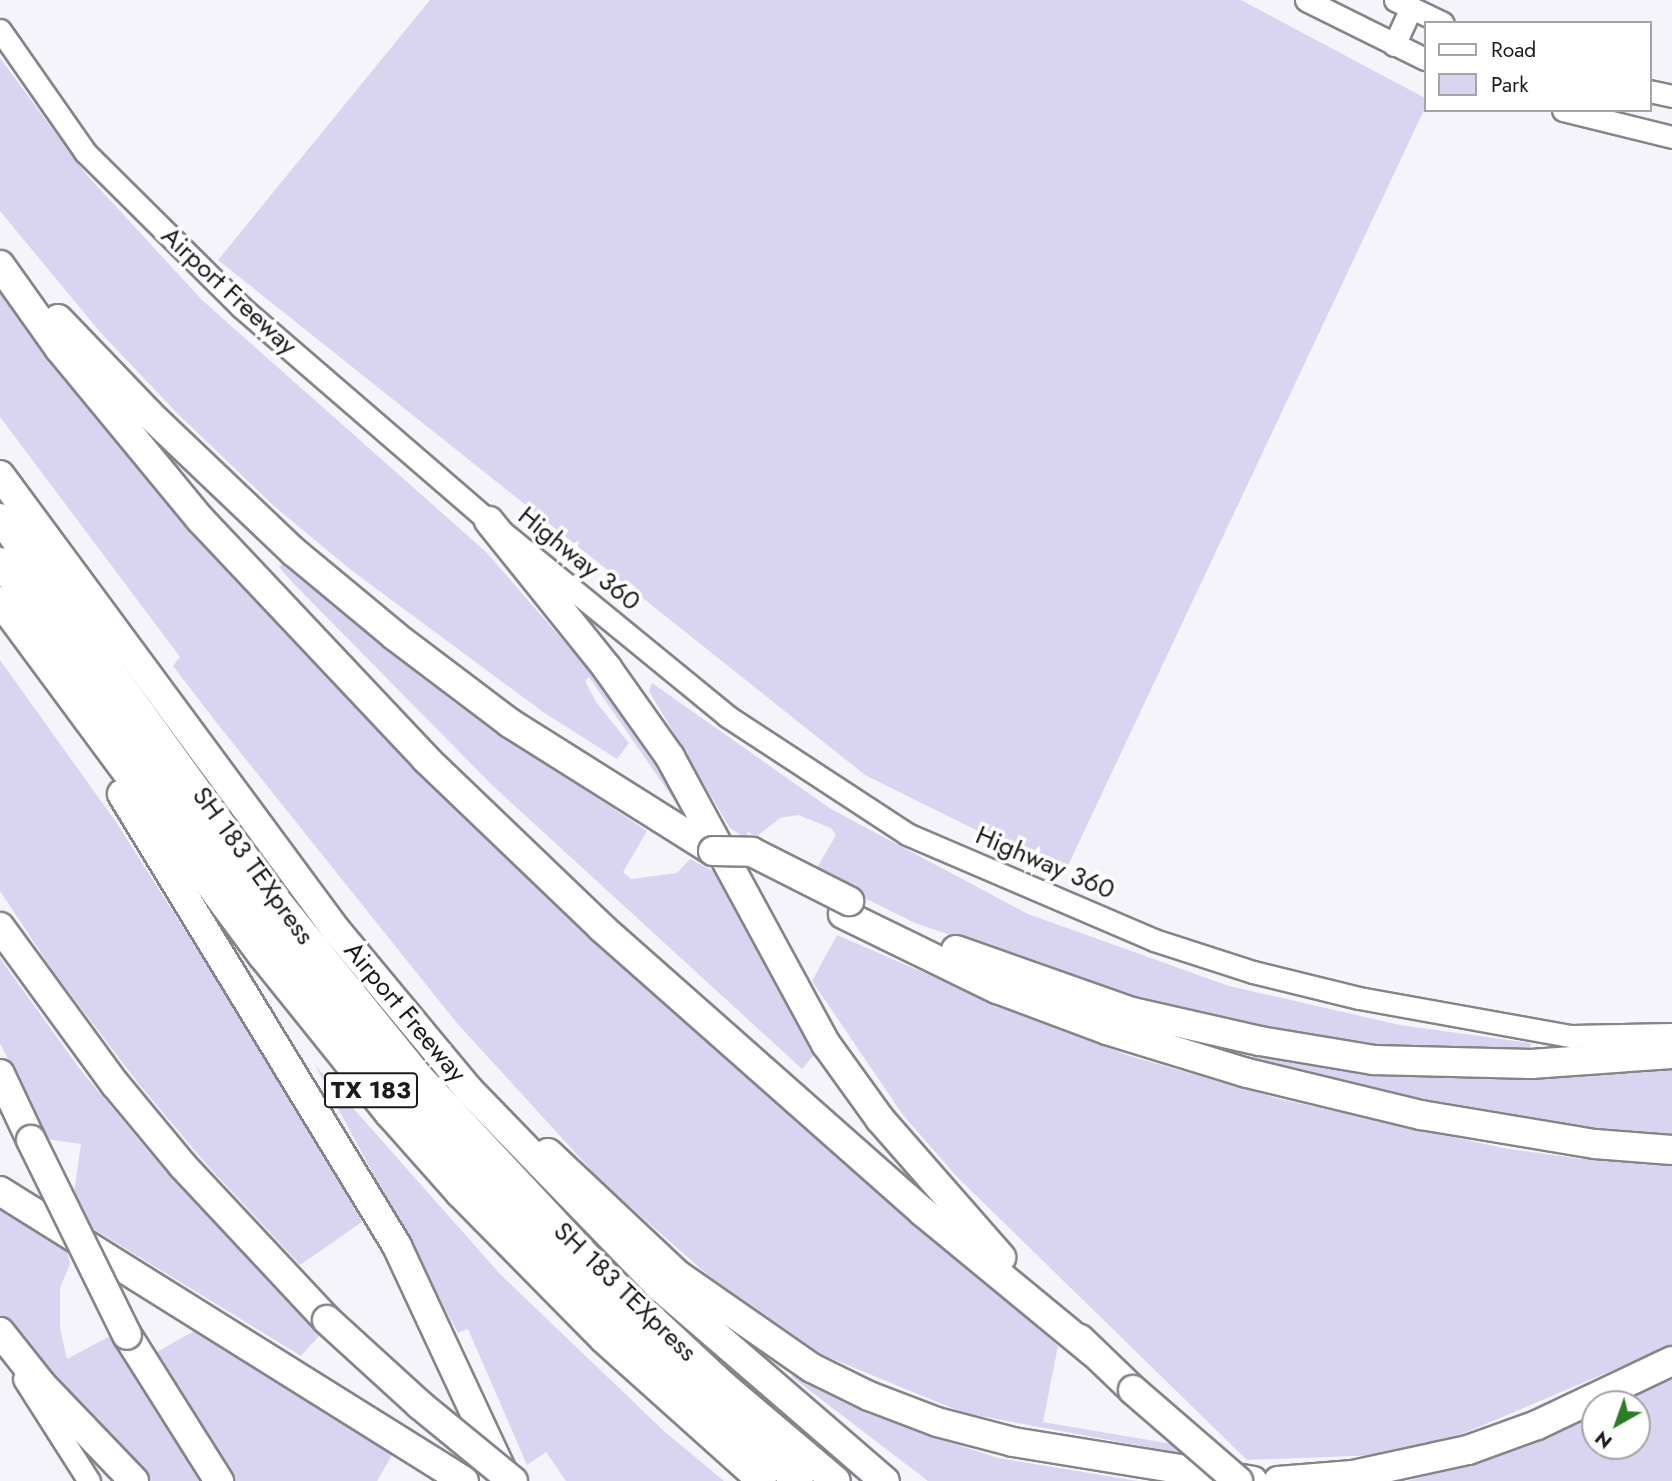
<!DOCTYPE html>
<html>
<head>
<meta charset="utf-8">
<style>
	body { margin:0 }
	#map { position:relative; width:1672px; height:1481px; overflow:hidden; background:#f5f4fa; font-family:Jost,sans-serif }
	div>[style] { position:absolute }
	.green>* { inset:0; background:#d9d5f1 }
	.roads { filter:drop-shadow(2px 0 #858589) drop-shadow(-2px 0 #858589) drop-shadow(0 2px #858589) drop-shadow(0 -2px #858589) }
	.secondary>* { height:21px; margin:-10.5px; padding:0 10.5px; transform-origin:10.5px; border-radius:10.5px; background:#fff }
	.highway>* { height:28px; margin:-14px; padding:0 14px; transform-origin:14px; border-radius:14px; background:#fff }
	.bridges { filter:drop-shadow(2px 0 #858589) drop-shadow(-2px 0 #858589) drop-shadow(0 2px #858589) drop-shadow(0 -2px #858589) }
	.highway-bridge>* { height:28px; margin:-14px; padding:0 14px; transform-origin:14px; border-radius:14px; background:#fff }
	span { translate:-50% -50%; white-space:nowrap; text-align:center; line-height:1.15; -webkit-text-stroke:7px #fff; paint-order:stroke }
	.shield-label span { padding:2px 5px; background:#fff; border:2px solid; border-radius:5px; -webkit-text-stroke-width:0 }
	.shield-label { font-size:24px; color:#1b1b1c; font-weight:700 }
	.street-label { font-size:26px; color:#1b1b1c }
	.legend { position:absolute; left:1424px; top:21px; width:228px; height:91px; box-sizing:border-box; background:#fff; border:2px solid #a4a4a4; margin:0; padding:9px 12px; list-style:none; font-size:21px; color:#1b1b1c }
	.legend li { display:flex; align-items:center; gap:14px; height:35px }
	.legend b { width:35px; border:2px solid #a4a4a4 }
	.north { position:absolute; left:1581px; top:1390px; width:70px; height:70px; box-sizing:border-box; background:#fff; border:2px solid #a4a4a4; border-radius:50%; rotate:220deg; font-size:19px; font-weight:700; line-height:28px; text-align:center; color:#1b1b1c }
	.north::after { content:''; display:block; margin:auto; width:24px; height:32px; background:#2d7d27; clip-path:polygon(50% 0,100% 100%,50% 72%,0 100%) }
</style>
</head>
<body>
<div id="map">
	<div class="green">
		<div style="clip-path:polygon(430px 0,1241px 0,1425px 98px,1425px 108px,1064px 874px,865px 775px,218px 260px)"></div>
		<div style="clip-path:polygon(0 58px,86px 174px,202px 300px,486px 552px,588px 669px,677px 797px,672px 797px,589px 677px,585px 681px,596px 702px,629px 743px,617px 759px,543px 712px,351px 570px,274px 506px,177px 413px,100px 332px,0 211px)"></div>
		<div style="clip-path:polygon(0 294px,123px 448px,257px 599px,1058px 1346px,1043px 1422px,1172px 1444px,1180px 1453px,964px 1413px,823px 1355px,709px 1276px,602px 1182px,456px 1022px,216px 722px,173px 666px,180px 657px,0 417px)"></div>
		<div style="clip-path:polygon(283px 563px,455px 703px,647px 831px,623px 872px,631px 879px,677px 873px,690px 859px,717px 873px,815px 1054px,802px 1069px,492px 785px,292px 582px,279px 567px)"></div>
		<div style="clip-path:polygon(0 660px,116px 822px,301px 1113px,362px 1222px,300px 1265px,206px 1164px,138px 1083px,53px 971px,0 891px)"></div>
		<div style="clip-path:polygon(652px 683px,831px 809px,1028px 914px,1229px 986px,1400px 1025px,1530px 1043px,1531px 1051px,1391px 1051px,1171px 1011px,915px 923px,814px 873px,836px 835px,831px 828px,798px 815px,780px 818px,756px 837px,748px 832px,745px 838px,730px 828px,649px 691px)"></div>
		<div style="clip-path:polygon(837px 935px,1019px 1014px,1130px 1056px,1280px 1099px,1503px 1148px,1582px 1159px,1672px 1162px,1672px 1345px,1455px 1437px,1379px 1455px,1247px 1460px,957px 1177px,903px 1115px,812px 981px)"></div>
		<div style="clip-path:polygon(0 958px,79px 1068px,149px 1152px,319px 1336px,301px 1356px,87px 1225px,73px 1200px,81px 1144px,47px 1139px,0 1043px)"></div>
		<div style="clip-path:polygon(1255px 1052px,1672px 1064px,1672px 1134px,1587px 1127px,1408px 1096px,1254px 1062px)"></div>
		<div style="clip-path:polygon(315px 1065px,500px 1274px,664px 1431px,724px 1481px,566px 1481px,546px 1452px,527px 1465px,468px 1329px,458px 1333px)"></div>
		<div style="clip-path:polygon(0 1207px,67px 1251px,70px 1264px,60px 1288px,60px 1328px,67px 1359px,112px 1335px,199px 1481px,147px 1481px,48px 1380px,0 1316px)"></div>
		<div style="clip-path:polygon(196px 1330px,394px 1452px,377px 1481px,235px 1481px,153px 1354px)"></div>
		<div style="clip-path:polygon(799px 1371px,910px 1429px,998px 1458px,1138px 1481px,928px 1481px,792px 1377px)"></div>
		<div style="clip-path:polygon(1672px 1377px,1672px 1481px,1407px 1481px,1490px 1458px,1595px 1413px,1595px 1446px,1637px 1446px,1637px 1404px,1614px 1404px)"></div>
	</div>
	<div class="roads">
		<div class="secondary">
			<div style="left:1306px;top:0;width:133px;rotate:26.4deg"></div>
			<div style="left:1395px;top:0;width:53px;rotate:25.6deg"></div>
			<div style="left:0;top:30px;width:149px;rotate:55.1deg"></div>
			<div style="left:85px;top:152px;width:220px;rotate:44.8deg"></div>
			<div style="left:241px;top:307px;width:328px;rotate:40.8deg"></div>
			<div style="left:489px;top:521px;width:308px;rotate:39.3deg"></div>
			<div style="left:727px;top:716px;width:215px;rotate:33.2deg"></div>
			<div style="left:907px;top:834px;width:269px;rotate:23.2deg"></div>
			<div style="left:1154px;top:940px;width:104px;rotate:17.9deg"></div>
			<div style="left:1253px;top:972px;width:109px;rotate:13.8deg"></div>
			<div style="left:1359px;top:998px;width:215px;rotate:10.2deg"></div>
			<div style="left:1571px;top:1036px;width:101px;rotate:-1.1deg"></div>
			<div style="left:1394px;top:45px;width:41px;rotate:-65.3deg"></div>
			<div style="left:1649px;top:91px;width:24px;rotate:12deg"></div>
			<div style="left:1563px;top:110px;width:112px;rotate:13.9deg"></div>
			<div style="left:24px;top:1379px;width:121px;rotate:57.5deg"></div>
		</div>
		<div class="highway">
			<div style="left:0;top:265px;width:102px;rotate:54.6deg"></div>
			<div style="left:59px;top:348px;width:223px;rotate:50.5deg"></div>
			<div style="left:201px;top:520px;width:328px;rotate:46.7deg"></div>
			<div style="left:426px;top:759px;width:244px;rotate:43.8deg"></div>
			<div style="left:602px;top:928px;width:429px;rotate:41.5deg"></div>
			<div style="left:923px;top:1212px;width:220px;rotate:39.5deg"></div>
			<div style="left:58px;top:319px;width:132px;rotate:46.2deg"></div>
			<div style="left:149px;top:414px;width:200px;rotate:43.6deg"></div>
			<div style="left:294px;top:552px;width:131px;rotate:39.7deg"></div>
			<div style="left:395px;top:636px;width:144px;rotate:37.1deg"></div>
			<div style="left:510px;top:723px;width:240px;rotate:32.2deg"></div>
			<div style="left:0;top:475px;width:566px;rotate:53.56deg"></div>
			<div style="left:336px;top:930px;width:208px;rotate:50.3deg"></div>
			<div style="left:469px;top:1090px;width:274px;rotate:45.9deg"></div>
			<div style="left:660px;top:1287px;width:297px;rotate:40.8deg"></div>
			<div style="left:0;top:518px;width:471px;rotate:54.2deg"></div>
			<div style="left:276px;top:900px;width:226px;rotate:51.1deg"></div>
			<div style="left:418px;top:1076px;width:264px;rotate:47deg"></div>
			<div style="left:598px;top:1269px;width:173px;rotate:42.9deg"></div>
			<div style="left:725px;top:1387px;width:145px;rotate:40.3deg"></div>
			<div style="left:489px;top:521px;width:189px;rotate:51.2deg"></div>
			<div style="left:607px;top:668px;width:109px;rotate:54.7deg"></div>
			<div style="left:670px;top:757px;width:327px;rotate:61.5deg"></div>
			<div style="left:826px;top:1044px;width:92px;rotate:54.2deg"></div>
			<div style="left:880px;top:1119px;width:184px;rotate:48.8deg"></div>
			<div style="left:0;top:562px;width:499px;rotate:53.3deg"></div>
			<div style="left:298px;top:962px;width:179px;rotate:51.1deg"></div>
			<div style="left:410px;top:1101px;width:243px;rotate:47deg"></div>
			<div style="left:576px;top:1279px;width:180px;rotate:43.2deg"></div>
			<div style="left:707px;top:1402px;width:121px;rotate:40.7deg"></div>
			<div style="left:0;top:601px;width:440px;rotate:53.5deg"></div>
			<div style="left:262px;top:955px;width:203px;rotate:51.2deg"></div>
			<div style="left:389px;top:1113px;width:107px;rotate:48.4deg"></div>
			<div style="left:460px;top:1193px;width:205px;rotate:45.4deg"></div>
			<div style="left:604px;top:1339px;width:212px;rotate:41.9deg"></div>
			<div style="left:122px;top:794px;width:529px;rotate:58.68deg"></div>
			<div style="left:397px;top:1246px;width:256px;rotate:65deg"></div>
			<div style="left:843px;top:914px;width:171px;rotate:26deg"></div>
			<div style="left:997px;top:989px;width:117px;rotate:20.4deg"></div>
			<div style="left:1107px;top:1030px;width:146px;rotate:17.1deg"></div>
			<div style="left:1247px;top:1073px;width:179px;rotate:13.6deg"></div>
			<div style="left:1421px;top:1115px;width:176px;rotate:9.5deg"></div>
			<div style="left:1595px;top:1144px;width:77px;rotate:4.5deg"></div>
			<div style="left:0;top:927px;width:195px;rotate:53.8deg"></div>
			<div style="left:115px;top:1084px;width:107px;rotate:50.3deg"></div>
			<div style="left:183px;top:1166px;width:211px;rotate:46.9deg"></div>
			<div style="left:956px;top:950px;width:187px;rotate:19.4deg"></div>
			<div style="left:1132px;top:1012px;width:131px;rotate:12.8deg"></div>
			<div style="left:1260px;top:1041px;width:116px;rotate:9.5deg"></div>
			<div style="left:1374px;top:1060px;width:157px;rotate:1.5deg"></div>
			<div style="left:1531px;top:1064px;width:141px;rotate:-4.1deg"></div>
			<div style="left:0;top:1074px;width:73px;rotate:64.8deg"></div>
			<div style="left:548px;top:1153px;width:178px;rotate:43.2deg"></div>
			<div style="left:678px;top:1275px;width:163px;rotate:34.8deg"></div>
			<div style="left:812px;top:1368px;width:64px;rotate:26.2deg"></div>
			<div style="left:869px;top:1396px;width:73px;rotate:20.9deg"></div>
			<div style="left:937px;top:1422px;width:79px;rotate:14.7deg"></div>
			<div style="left:1013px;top:1442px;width:243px;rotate:9.2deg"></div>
			<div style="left:0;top:1191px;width:547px;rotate:32.01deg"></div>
			<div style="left:0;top:1332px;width:68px;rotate:51.6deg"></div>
			<div style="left:42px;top:1385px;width:133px;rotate:46.2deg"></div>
			<div style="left:127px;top:1335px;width:173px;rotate:57.8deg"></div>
			<div style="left:1080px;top:1339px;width:74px;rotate:43.9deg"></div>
			<div style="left:1278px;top:1481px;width:75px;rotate:-4.6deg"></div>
			<div style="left:1353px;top:1475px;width:118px;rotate:-12.3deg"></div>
			<div style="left:1468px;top:1450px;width:73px;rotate:-19.9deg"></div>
			<div style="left:1537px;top:1425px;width:149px;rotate:-25.4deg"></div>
		</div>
	</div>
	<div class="bridges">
		<div class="highway-bridge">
			<div style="left:713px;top:851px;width:39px;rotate:1deg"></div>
			<div style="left:752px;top:852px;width:109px;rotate:26.8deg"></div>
			<div style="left:31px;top:1140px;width:217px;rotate:63.8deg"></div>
			<div style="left:327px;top:1320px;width:126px;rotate:42.4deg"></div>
			<div style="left:420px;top:1405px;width:120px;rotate:39.3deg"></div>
			<div style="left:1133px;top:1390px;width:139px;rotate:40.9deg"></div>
		</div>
	</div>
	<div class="shield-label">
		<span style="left:371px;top:1090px">TX 183</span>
	</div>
	<div class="street-label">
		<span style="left:229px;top:291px;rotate:43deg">Airport Freeway</span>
		<span style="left:579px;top:559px;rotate:39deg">Highway 360</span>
		<span style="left:1045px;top:863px;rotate:23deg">Highway 360</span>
		<span style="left:253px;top:866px;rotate:54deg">SH 183 TEXpress</span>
		<span style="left:405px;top:1012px;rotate:50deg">Airport Freeway</span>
		<span style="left:625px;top:1292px;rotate:44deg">SH 183 TEXpress</span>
	</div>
	<ul class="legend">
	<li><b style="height:9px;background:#fff"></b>Road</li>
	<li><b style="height:19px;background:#d9d5f1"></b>Park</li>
	</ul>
	<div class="north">N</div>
</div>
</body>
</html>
